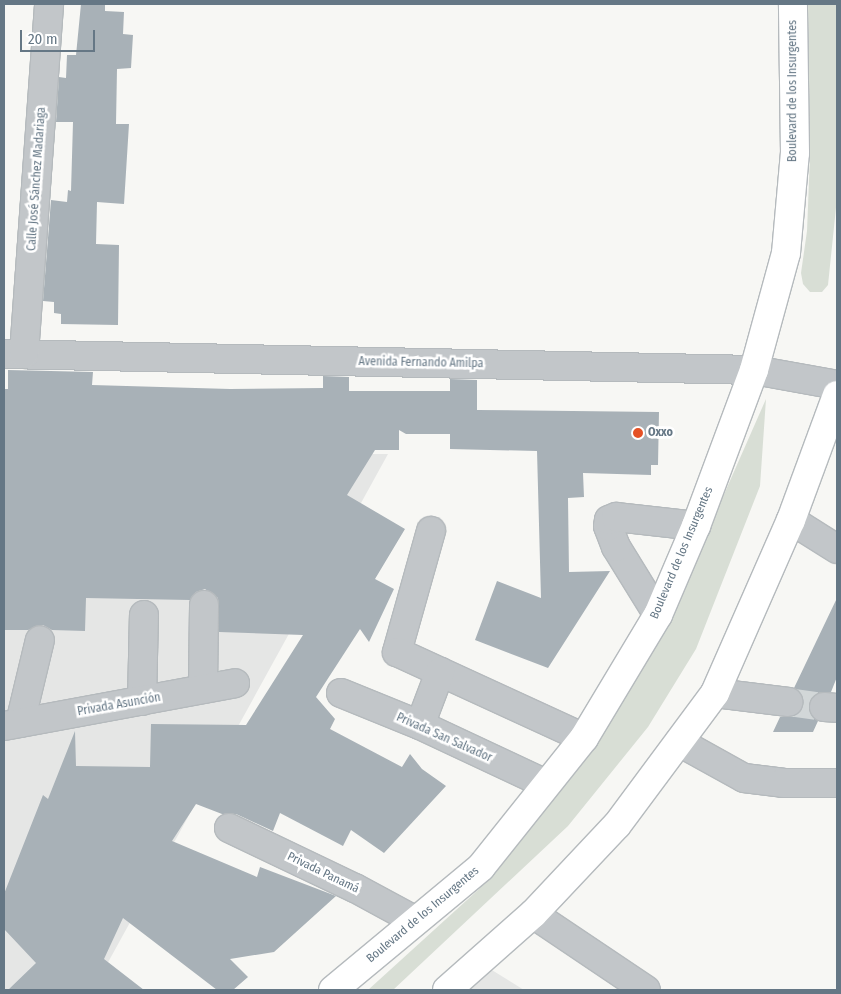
<!DOCTYPE html>
<html>
<head>
<meta charset="utf-8">
<style>
	body { margin:0 }
	#map { position:relative; width:841px; height:994px; overflow:hidden; background:#f7f7f4; font-family:"Fira Sans Condensed",sans-serif }
	div>[style] { position:absolute }
	.built>* { inset:0; background:#e5e6e5 }
	.green>* { inset:0; background:#d8ded5 }
	.building>* { inset:0; background:#a8b1b7 }
	.minor-tunnel>* { height:28px; margin-top:-14px; transform-origin:0; background:repeating-linear-gradient(90deg,#d2d7d8 0 28px,transparent 0 42px) }
	.roads { filter:drop-shadow(1px 0 #b5babd) drop-shadow(-1px 0 #b5babd) drop-shadow(0 1px #b5babd) drop-shadow(0 -1px #b5babd) }
	.minor>* { height:28px; margin:-14px; padding:0 14px; transform-origin:14px; border-radius:14px; background:#c2c6c9 }
	.major>* { height:28px; margin:-14px; padding:0 14px; transform-origin:14px; border-radius:14px; background:#fff }
	.dots>* { width:14px; height:14px; translate:-50% -50%; box-sizing:border-box; border:2px solid #fff; border-radius:50% }
	span { translate:-50% -50%; white-space:nowrap; text-align:center; line-height:1.15; -webkit-text-stroke:5px #fff; paint-order:stroke }
	.street-label { font-size:12px; color:#657785 }
	.poi-label { font-size:12px; color:#657785; font-weight:700 }
	.left { translate:0 -50%; text-align:left }
	.frame { position:absolute; inset:0; border:5px solid #657785; pointer-events:none }
	.scale { position:absolute; left:20px; top:30px; width:75px; height:22px; box-sizing:border-box; border:2px solid #657785; border-top:0; padding-left:6px; font-size:15px; line-height:18px; white-space:nowrap; color:#657785; -webkit-text-stroke:4px #fff; paint-order:stroke }
</style>
</head>
<body>
<div id="map">
	<div class="built">
		<div style="clip-path:polygon(4px 453px,388px 454px,106px 966px,111px 990px,4px 990px)"></div>
		<div style="clip-path:polygon(487px 967px,524px 990px,459px 990px)"></div>
	</div>
	<div class="green">
		<div style="clip-path:polygon(808px 4px,837px 4px,837px 198px,828px 285px,822px 292px,810px 292px,803px 284px,801px 273px,807px 231px,810px 156px)"></div>
		<div style="clip-path:polygon(766px 399px,760px 486px,696px 649px,648px 727px,568px 826px,393px 990px,368px 990px,478px 890px,563px 787px,681px 592px)"></div>
	</div>
	<div class="building">
		<div style="clip-path:polygon(81px 4px,105px 4px,105px 11px,124px 12px,123px 34px,133px 35px,131px 68px,117px 69px,116px 124px,129px 124px,124px 204px,97px 202px,96px 244px,119px 245px,118px 325px,61px 324px,61px 314px,54px 313px,54px 302px,43px 301px,51px 200px,67px 202px,68px 190px,71px 191px,73px 122px,56px 122px,59px 77px,66px 78px,67px 55px,76px 55px)"></div>
		<div style="clip-path:polygon(8px 370px,93px 372px,92px 385px,230px 389px,323px 388px,323px 376px,349px 377px,349px 391px,450px 391px,450px 379px,477px 380px,477px 410px,659px 412px,658px 465px,651px 465px,651px 475px,583px 473px,584px 497px,568px 498px,569px 572px,610px 571px,548px 668px,475px 640px,497px 581px,541px 598px,537px 451px,450px 449px,450px 434px,406px 434px,399px 430px,399px 450px,375px 450px,347px 495px,405px 529px,375px 579px,394px 589px,369px 642px,360px 629px,316px 697px,335px 719px,330px 729px,402px 767px,410px 754px,422px 769px,446px 786px,384px 853px,351px 830px,343px 846px,280px 813px,273px 831px,236px 814px,222px 814px,196px 804px,172px 841px,257px 877px,260px 867px,336px 896px,274px 952px,230px 959px,248px 977px,233px 990px,217px 990px,123px 918px,104px 959px,144px 990px,8px 990px,36px 963px,4px 929px,4px 894px,43px 795px,48px 799px,75px 731px,76px 766px,150px 767px,151px 724px,246px 725px,303px 635px,219px 632px,218px 598px,205px 589px,196px 592px,190px 600px,86px 598px,85px 631px,52px 630px,43px 625px,28px 630px,4px 630px,4px 389px,8px 389px)"></div>
		<div style="clip-path:polygon(837px 598px,837px 677px,831px 692px,818px 693px,811px 699px,810px 713px,818px 721px,813px 732px,773px 732px,780px 717px,794px 717px,801px 711px,803px 696px,794px 688px)"></div>
	</div>
	<div class="minor-tunnel">
		<div style="left:788px;top:702px;width:36px;rotate:8deg"></div>
	</div>
	<div class="roads">
		<div class="minor">
			<div style="left:4px;top:354px;width:750px;rotate:1.22deg"></div>
			<div style="left:754px;top:370px;width:84px;rotate:10.2deg"></div>
			<div style="left:24px;top:354px;width:351px;rotate:-85.9deg"></div>
			<div style="left:791px;top:520px;width:54px;rotate:32.2deg"></div>
			<div style="left:431px;top:531px;width:126px;rotate:105.7deg"></div>
			<div style="left:397px;top:652px;width:206px;rotate:24.7deg"></div>
			<div style="left:658px;top:615px;width:80px;rotate:-121.7deg"></div>
			<div style="left:616px;top:547px;width:22px;rotate:-111deg"></div>
			<div style="left:608px;top:526px;width:6px;rotate:-81deg"></div>
			<div style="left:609px;top:520px;width:8px;rotate:-23deg"></div>
			<div style="left:616px;top:517px;width:81px;rotate:6.4deg"></div>
			<div style="left:203px;top:689px;width:84px;rotate:-89.3deg"></div>
			<div style="left:341px;top:693px;width:85px;rotate:22.1deg"></div>
			<div style="left:420px;top:725px;width:139px;rotate:25.1deg"></div>
			<div style="left:715px;top:693px;width:74px;rotate:7deg"></div>
			<div style="left:142px;top:701px;width:86px;rotate:-88.7deg"></div>
			<div style="left:824px;top:707px;width:13px;rotate:4deg"></div>
			<div style="left:20px;top:723px;width:85px;rotate:-76.5deg"></div>
			<div style="left:420px;top:725px;width:57px;rotate:-69.3deg"></div>
			<div style="left:4px;top:726px;width:235px;rotate:-10.5deg"></div>
			<div style="left:679px;top:742px;width:74px;rotate:29deg"></div>
			<div style="left:744px;top:778px;width:39px;rotate:7deg"></div>
			<div style="left:783px;top:783px;width:54px"></div>
			<div style="left:229px;top:828px;width:140px;rotate:25.5deg"></div>
			<div style="left:355px;top:888px;width:69px;rotate:28.4deg"></div>
			<div style="left:533px;top:914px;width:136px;rotate:33.9deg"></div>
		</div>
		<div class="major">
			<div style="left:333px;top:990px;width:192px;rotate:-39.7deg"></div>
			<div style="left:481px;top:867px;width:165px;rotate:-51.4deg"></div>
			<div style="left:584px;top:738px;width:144px;rotate:-59deg"></div>
			<div style="left:658px;top:615px;width:97px;rotate:-66.9deg"></div>
			<div style="left:696px;top:526px;width:166px;rotate:-69.6deg"></div>
			<div style="left:754px;top:370px;width:121px;rotate:-74.7deg"></div>
			<div style="left:786px;top:253px;width:100px;rotate:-84.9deg"></div>
			<div style="left:795px;top:153px;width:149px;rotate:-90.8deg"></div>
			<div style="left:447px;top:990px;width:115px;rotate:-41.5deg"></div>
			<div style="left:533px;top:914px;width:122px;rotate:-46.7deg"></div>
			<div style="left:617px;top:825px;width:164px;rotate:-53.4deg"></div>
			<div style="left:715px;top:693px;width:189px;rotate:-66.3deg"></div>
			<div style="left:791px;top:520px;width:133px;rotate:-69.8deg"></div>
		</div>
	</div>
	<div class="dots">
		<div style="left:638px;top:433px;background:#e55125"></div>
	</div>
	<div class="street-label">
		<span style="left:793px;top:91px;rotate:-90deg">Boulevard de los Insurgentes</span>
		<span style="left:37px;top:179px;rotate:-86deg">Calle José Sánchez Madariaga</span>
		<span style="left:421px;top:363px;rotate:1deg">Avenida Fernando Amilpa</span>
		<span style="left:682px;top:553px;rotate:-67deg">Boulevard de los Insurgentes</span>
		<span style="left:119px;top:705px;rotate:-10deg">Privada Asunción</span>
		<span style="left:444px;top:738px;rotate:24deg">Privada San Salvador</span>
		<span style="left:323px;top:873px;rotate:26deg">Privada Panamá</span>
		<span style="left:423px;top:915px;rotate:-40deg">Boulevard de los Insurgentes</span>
	</div>
	<div class="poi-label">
		<span class="left" style="left:648px;top:433px">Oxxo</span>
	</div>
	<div class="frame"></div>
	<div class="scale">20 m</div>
</div>
</body>
</html>
